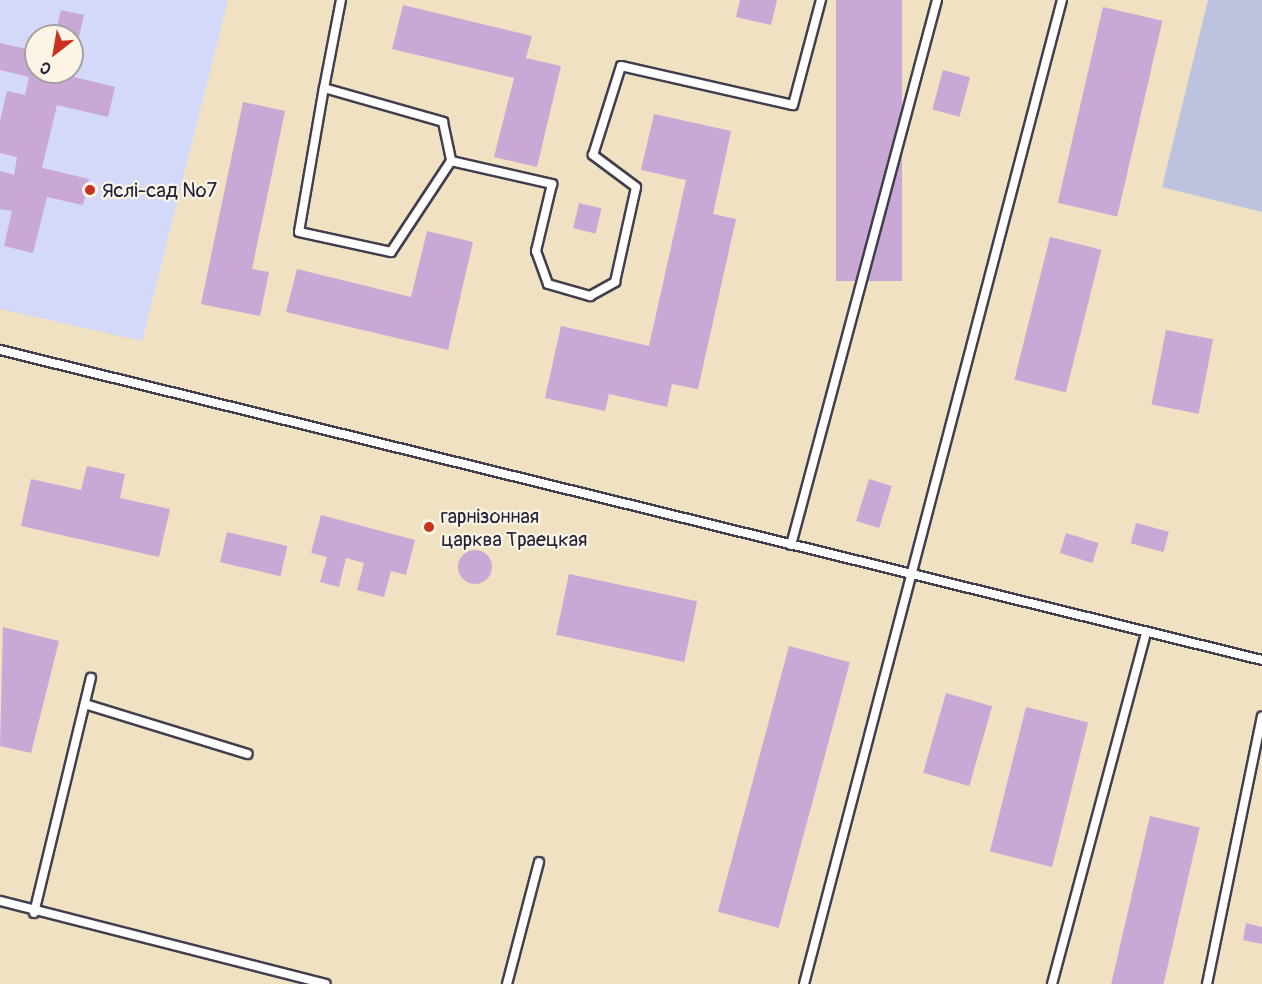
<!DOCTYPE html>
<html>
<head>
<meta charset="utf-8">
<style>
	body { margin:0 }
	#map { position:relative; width:1262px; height:984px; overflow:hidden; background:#f0e1c2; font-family:Pangolin,sans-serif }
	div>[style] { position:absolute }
	.built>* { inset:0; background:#d4d8f9 }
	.industrial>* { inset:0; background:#bdc3de }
	.building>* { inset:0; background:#caa8d6; transform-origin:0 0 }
	.round { border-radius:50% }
	.roads { filter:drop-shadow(2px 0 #413f4f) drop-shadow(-2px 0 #413f4f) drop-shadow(0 2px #413f4f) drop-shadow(0 -2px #413f4f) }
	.lane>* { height:8px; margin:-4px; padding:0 4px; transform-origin:4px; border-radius:4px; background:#fff }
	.dots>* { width:16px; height:16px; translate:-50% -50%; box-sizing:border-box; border:3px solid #fcf5e5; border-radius:50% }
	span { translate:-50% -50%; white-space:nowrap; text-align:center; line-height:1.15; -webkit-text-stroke:4.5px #fcf5e5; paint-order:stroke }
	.poi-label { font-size:20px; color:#22223b }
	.left { translate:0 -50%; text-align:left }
	.north { position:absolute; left:24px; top:24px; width:60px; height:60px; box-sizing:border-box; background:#fcf5e5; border:2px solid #a5a1a1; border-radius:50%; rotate:211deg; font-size:16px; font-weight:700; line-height:24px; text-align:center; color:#22223b }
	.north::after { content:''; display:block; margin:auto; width:21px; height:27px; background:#c8321e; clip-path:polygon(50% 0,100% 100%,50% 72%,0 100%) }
</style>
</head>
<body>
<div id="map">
	<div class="built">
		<div style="clip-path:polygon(evenodd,0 0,228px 0,142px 341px,0 309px,0 0,36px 36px,72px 36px,72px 72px,36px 72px,36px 36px)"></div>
	</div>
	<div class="industrial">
		<div style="clip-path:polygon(1208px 0,1262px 0,1262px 212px,1162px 187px)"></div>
	</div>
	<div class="building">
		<div style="clip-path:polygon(740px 0,777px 0,771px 25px,736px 17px)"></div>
		<div style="left:836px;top:0;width:66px;height:281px"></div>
		<div style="clip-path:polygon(403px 5px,532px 36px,526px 58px,561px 66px,537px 167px,494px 157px,514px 78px,392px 49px)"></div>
		<div style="left:1103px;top:7px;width:61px;height:201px;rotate:13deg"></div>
		<div style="clip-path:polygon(61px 10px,84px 15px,73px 62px,72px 36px,55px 36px)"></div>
		<div style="clip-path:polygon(0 43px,36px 51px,36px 72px,71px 72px,70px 76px,115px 87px,108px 117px,57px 105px,42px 168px,89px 179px,83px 205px,47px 197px,33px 253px,4px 246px,12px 211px,0 209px,0 171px,14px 175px,17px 157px,0 153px,0 121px,7px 91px,25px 95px,29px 77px,0 70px)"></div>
		<div style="left:943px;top:70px;width:28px;height:41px;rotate:15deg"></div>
		<div style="clip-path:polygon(243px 102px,285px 111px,252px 269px,269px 272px,260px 316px,201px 304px)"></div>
		<div style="clip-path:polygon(654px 114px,731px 131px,713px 214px,736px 219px,698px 389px,672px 384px,667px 407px,609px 394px,605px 411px,545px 398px,561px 326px,649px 346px,686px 180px,641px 170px)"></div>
		<div style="left:579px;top:203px;width:23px;height:26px;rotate:13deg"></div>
		<div style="clip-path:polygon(427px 231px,473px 242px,448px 350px,286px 312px,297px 269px,411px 297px)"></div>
		<div style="left:1050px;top:237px;width:53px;height:147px;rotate:14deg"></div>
		<div style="left:1166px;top:330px;width:48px;height:76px;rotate:11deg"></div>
		<div style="clip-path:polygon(87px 466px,125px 474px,120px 498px,170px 509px,159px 557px,21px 526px,31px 479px,81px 490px)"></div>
		<div style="left:869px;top:479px;width:24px;height:44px;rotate:17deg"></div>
		<div style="clip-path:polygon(321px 515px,415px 540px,406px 575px,391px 571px,384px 597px,357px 590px,364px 563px,346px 558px,339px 587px,320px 582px,327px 557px,311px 553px)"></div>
		<div style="left:1136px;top:523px;width:34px;height:21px;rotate:15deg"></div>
		<div style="left:227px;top:532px;width:62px;height:31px;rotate:13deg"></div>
		<div style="left:1066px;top:533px;width:34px;height:21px;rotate:17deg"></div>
		<div class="round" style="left:458px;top:550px;width:34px;height:34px"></div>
		<div style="left:569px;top:574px;width:131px;height:62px;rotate:12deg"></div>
		<div style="clip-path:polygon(3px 627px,59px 641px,31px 753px,0 746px)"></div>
		<div style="left:789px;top:646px;width:63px;height:275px;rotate:15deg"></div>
		<div style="left:946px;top:693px;width:48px;height:83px;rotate:16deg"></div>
		<div style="left:1026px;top:707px;width:64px;height:149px;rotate:14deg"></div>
		<div style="left:1150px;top:816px;width:51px;height:173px;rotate:13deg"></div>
		<div style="clip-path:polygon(1246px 923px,1262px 927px,1262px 944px,1243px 940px)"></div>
	</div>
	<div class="roads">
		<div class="lane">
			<div style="left:324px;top:88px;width:124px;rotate:15.9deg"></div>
			<div style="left:443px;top:122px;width:40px;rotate:78deg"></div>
			<div style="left:451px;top:161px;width:109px;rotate:123.4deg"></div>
			<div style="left:391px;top:252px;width:94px;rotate:-167.7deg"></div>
			<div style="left:299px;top:232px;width:146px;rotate:-80.2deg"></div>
			<div style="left:324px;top:88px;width:90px;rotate:-79.1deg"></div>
			<div style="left:451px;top:161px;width:104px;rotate:12.8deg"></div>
			<div style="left:552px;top:184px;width:69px;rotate:103.4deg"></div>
			<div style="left:536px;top:251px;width:35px;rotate:70deg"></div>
			<div style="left:548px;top:284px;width:44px;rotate:15.9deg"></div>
			<div style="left:590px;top:296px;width:29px;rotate:-29deg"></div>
			<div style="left:615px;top:282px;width:97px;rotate:-77.5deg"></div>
			<div style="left:636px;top:187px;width:54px;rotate:-143.3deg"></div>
			<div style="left:593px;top:155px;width:93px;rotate:-72.5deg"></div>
			<div style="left:621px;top:66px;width:176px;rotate:12.8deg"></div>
			<div style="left:793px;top:105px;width:109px;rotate:-75.1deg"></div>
			<div style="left:0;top:350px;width:1300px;rotate:13.8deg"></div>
			<div style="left:791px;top:545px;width:564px;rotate:-75deg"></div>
			<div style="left:85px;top:704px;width:170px;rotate:17.1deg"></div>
			<div style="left:0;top:901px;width:336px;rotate:14.3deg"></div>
			<div style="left:34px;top:913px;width:242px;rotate:-76.4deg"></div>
			<div style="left:507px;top:984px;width:126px;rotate:-75.3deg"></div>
			<div style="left:804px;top:984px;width:1017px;rotate:-75.31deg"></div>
			<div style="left:1052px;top:984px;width:364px;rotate:-75deg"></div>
			<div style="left:1207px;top:984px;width:273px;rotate:-78.4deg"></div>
		</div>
	</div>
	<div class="dots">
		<div style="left:90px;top:190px;background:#c8321e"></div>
		<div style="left:429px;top:527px;background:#c8321e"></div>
	</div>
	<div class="poi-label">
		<span class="left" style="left:102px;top:190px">Яслі-сад №7</span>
		<span class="left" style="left:441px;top:528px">гарнізонная<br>царква Траецкая</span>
	</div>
	<div class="north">С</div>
</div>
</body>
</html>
